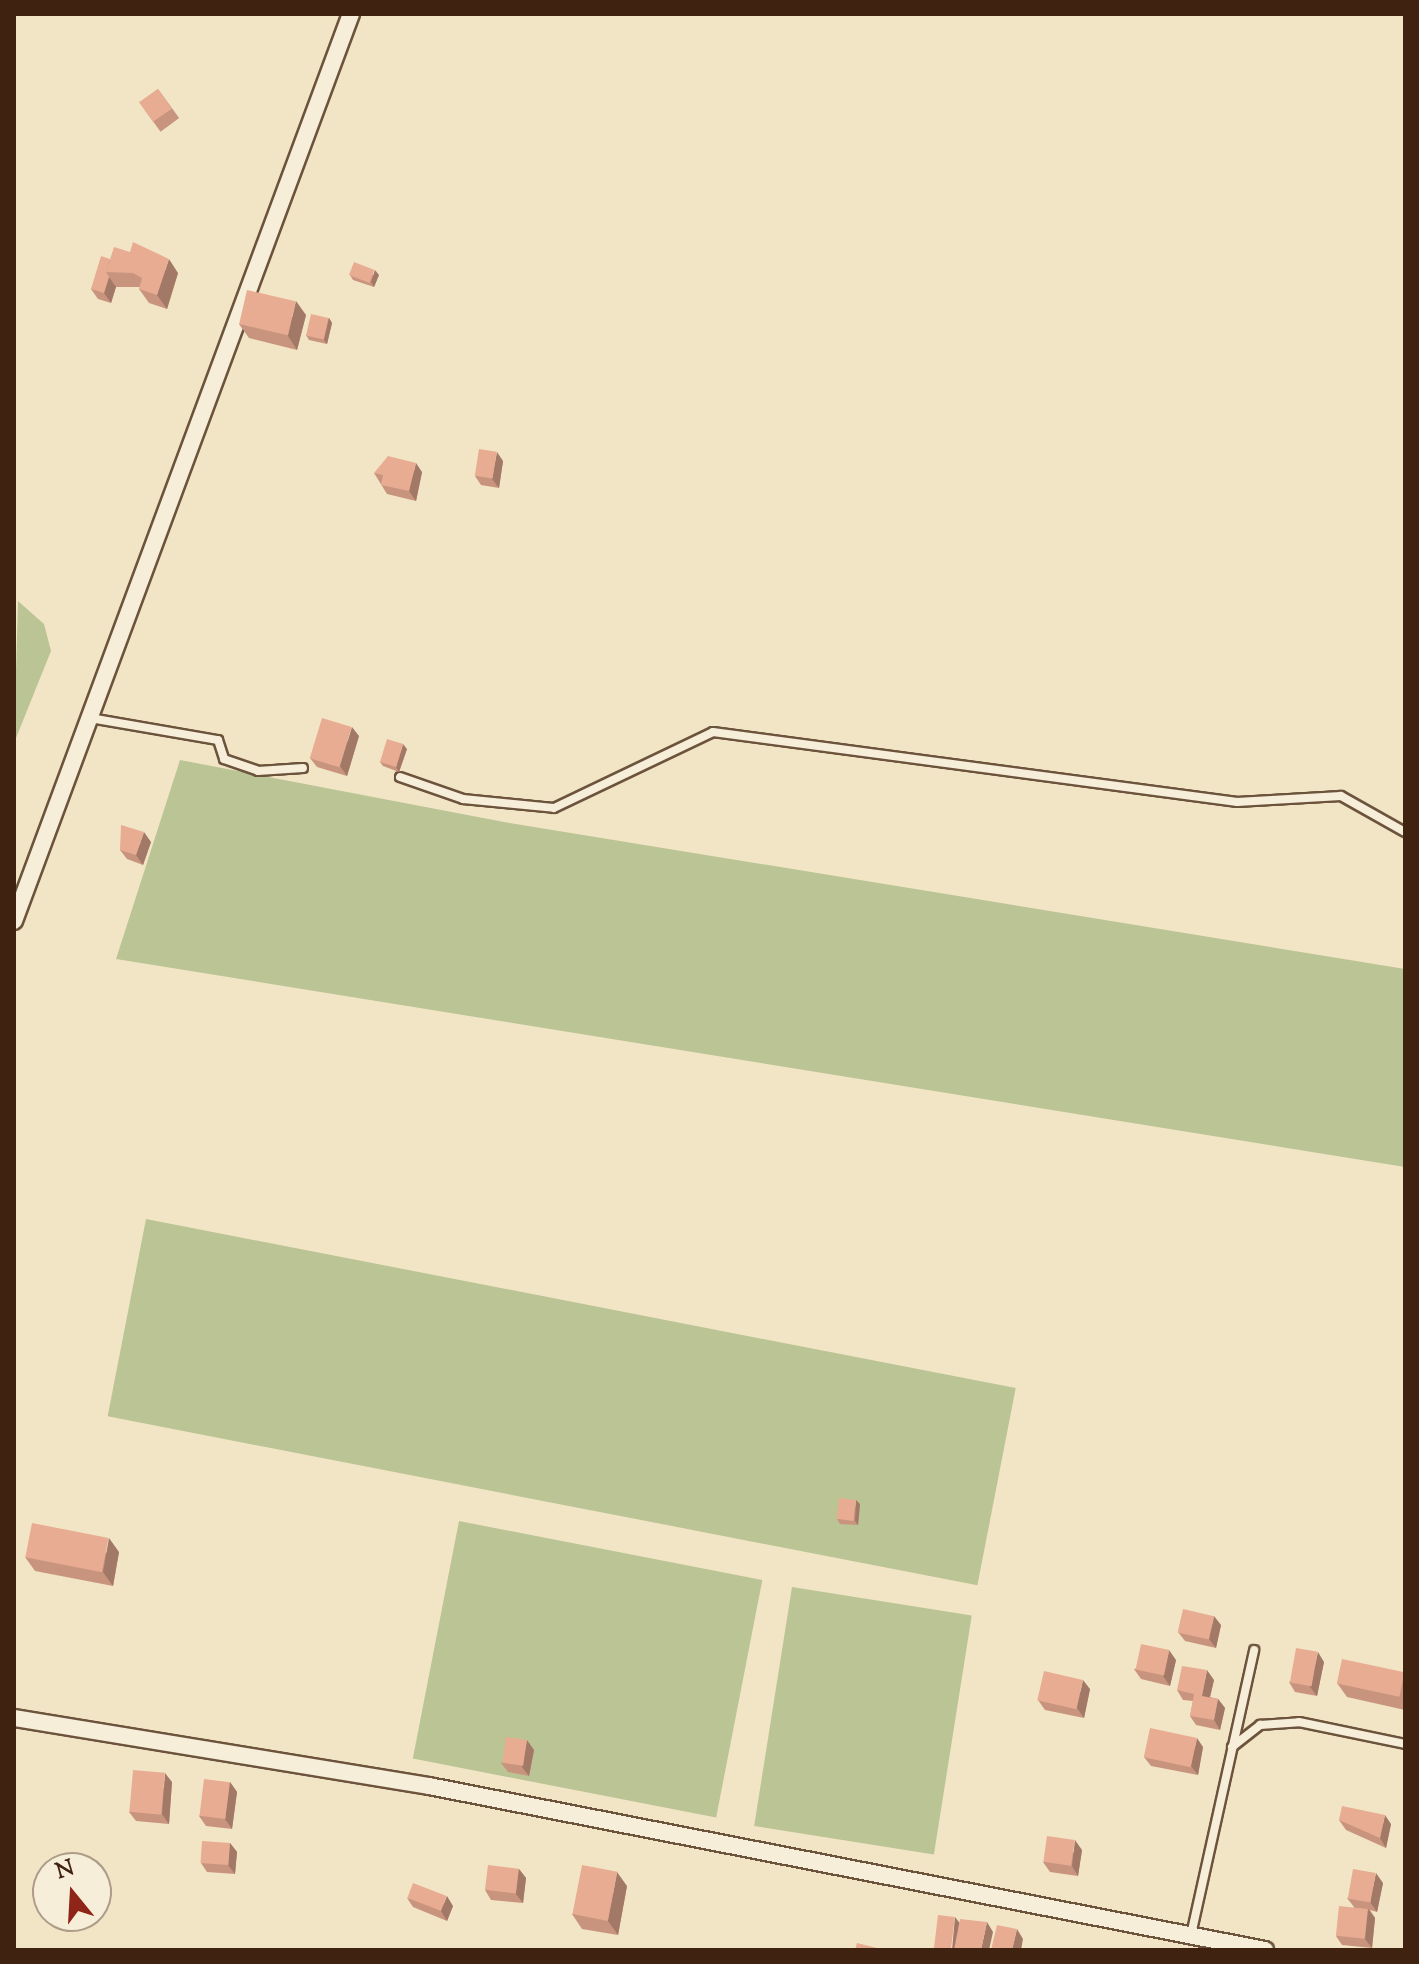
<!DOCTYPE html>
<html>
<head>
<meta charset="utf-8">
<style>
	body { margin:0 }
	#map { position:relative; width:1419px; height:1964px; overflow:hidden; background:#f2e5c5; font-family:"Sorts Mill Goudy",serif }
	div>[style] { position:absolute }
	.green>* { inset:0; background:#bbc494; transform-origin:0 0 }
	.roads { filter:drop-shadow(2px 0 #6c533c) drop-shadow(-2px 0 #6c533c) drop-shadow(0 2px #6c533c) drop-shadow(0 -2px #6c533c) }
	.service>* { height:8px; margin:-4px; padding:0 4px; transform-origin:4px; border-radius:4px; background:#f7eed9 }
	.minor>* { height:16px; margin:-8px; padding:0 8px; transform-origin:8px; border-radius:8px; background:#f7eed9 }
	.wall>* { inset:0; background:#c8947e; transform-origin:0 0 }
	.shaded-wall>* { inset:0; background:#a27867 }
	.building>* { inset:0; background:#e8ac93; transform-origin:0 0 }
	span { translate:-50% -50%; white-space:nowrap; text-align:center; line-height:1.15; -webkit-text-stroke:7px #f7eed9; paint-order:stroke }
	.frame { position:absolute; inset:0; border:16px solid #3f220f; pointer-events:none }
	.north { position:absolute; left:32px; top:1852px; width:80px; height:80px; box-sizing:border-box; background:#f7eed9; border:2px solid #ad9c88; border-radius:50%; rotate:342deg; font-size:22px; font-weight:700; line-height:32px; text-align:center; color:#3f220f }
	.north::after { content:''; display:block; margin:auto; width:28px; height:36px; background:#8f2418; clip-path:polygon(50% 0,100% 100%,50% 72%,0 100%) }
</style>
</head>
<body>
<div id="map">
	<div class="green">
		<div style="clip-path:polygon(18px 601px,44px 624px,51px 651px,14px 743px)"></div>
		<div style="clip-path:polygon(180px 760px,504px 822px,1405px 969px,1405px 1167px,116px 959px)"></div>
		<div style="left:146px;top:1219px;width:886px;height:201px;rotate:11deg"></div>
		<div style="left:459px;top:1521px;width:309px;height:242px;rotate:11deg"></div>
		<div style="left:792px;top:1587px;width:182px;height:242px;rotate:9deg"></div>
	</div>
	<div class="roads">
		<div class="service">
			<div style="left:90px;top:718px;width:130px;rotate:9.8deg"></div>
			<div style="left:218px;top:740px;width:20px;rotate:72deg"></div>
			<div style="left:224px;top:759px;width:36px;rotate:19deg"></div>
			<div style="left:258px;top:771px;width:45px;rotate:-3.8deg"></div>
			<div style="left:400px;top:777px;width:67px;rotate:19.2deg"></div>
			<div style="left:463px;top:799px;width:91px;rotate:5.6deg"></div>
			<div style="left:554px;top:808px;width:176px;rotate:-25.5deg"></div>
			<div style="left:713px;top:732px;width:529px;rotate:7.61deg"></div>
			<div style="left:1237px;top:802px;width:104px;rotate:-3.3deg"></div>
			<div style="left:1341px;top:796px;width:73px;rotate:29.4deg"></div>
			<div style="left:1232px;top:1747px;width:36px;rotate:-38deg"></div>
			<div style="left:1260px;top:1725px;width:39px;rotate:-4deg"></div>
			<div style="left:1299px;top:1722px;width:108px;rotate:11.7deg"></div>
			<div style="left:1191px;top:1935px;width:292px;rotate:-77.5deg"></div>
		</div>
		<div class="minor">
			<div style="left:14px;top:921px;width:968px;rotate:-69.62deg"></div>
			<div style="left:14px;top:1718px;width:421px;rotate:9.3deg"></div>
			<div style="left:429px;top:1786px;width:852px;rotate:11.1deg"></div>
		</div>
	</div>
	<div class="wall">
		<div style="left:158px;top:89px;width:36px;height:23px;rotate:54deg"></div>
		<div style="clip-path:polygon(110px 259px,178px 273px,167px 309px,149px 303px,139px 289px,140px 287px,116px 287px,111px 303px,98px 299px,91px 289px)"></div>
		<div style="clip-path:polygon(350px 275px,379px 275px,374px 287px,353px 280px)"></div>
		<div style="clip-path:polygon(306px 315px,297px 350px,249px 338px,239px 324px)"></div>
		<div style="clip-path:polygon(329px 318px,332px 323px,327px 344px,309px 340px,306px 335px)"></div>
		<div style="clip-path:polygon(503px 461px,499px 488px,481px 485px,475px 476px)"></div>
		<div style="clip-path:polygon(422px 472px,416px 501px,387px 494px,374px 473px)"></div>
		<div style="clip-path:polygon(359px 736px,347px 776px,317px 767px,310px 758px)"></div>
		<div style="clip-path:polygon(407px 749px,399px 772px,383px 766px,380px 762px)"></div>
		<div style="clip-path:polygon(151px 842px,143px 865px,127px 859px,120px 850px)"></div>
		<div style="clip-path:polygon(860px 1504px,858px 1525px,840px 1524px,837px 1519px)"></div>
		<div style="clip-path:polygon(119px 1552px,113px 1586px,35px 1571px,25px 1557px)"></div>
		<div style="clip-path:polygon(1221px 1625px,1216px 1648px,1185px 1641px,1178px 1632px)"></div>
		<div style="clip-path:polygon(1176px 1660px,1170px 1686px,1141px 1679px,1134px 1669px)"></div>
		<div style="clip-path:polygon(1324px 1662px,1317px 1696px,1295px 1692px,1289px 1682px)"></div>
		<div style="clip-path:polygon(1405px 1672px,1405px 1710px,1347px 1697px,1337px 1683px)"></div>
		<div style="clip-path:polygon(1214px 1680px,1210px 1697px,1218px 1699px,1225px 1708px,1220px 1730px,1196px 1725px,1190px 1716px,1193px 1701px,1183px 1700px,1177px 1690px)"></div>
		<div style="clip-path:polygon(1090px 1689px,1084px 1718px,1045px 1710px,1038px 1700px)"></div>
		<div style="clip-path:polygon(1203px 1747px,1198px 1775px,1151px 1766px,1144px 1757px)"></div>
		<div style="clip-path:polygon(534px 1750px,529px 1776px,508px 1772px,501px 1763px)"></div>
		<div style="clip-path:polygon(172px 1782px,169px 1824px,136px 1821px,129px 1812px)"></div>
		<div style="clip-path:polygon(230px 1782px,237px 1792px,232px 1829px,206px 1826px,199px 1816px)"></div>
		<div style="clip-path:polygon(1339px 1820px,1391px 1824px,1386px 1848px,1346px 1830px)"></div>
		<div style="clip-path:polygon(230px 1843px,237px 1852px,235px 1874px,207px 1872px,201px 1863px)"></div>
		<div style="clip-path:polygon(1082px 1850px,1078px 1876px,1050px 1872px,1043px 1862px)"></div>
		<div style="clip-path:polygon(519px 1869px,526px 1878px,523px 1903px,491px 1900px,485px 1890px)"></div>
		<div style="clip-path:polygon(1383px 1883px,1377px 1912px,1370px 1910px,1375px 1918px,1372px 1948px,1342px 1945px,1336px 1936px,1354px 1907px,1347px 1898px)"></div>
		<div style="clip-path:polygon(627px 1886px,618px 1935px,582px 1929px,572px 1914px)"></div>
		<div style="clip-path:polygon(407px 1898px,453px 1906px,447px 1921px,413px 1907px)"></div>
	</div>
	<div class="shaded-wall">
		<div style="clip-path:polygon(169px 259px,178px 273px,167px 309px,157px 295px)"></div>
		<div style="clip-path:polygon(375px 270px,379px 275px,374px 287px,371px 282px)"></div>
		<div style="clip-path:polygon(109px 277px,116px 287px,111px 303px,104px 293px)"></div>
		<div style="clip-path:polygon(296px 301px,306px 315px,297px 350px,288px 336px)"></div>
		<div style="clip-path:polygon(329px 318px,332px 323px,327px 344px,324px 340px)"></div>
		<div style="clip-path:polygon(497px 452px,503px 461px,499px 488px,492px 479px)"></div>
		<div style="clip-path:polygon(416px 463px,422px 472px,416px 501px,409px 491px)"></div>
		<div style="clip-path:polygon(352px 727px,359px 736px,347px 776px,340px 766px)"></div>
		<div style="clip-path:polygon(403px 744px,407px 749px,399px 772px,396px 767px)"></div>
		<div style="clip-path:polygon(144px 832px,151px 842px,143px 865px,136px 855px)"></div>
		<div style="clip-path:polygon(856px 1500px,860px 1504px,858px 1525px,855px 1521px)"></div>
		<div style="clip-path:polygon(109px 1538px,119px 1552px,113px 1586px,103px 1572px)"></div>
		<div style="clip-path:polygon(1214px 1616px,1221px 1625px,1216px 1648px,1209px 1639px)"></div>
		<div style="clip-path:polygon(1169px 1650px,1176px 1660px,1170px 1686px,1163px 1676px)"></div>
		<div style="clip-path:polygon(1318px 1652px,1324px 1662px,1317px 1696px,1310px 1687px)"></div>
		<div style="clip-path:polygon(1207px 1670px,1214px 1680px,1208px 1705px,1202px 1696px)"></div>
		<div style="clip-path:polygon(1083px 1680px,1090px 1689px,1084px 1718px,1077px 1708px)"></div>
		<div style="clip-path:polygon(1218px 1699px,1225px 1708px,1220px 1730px,1214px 1720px)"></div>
		<div style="clip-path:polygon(1197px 1738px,1203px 1747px,1198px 1775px,1191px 1766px)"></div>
		<div style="clip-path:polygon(527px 1740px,534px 1750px,529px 1776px,522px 1767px)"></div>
		<div style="clip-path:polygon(165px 1773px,172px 1782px,169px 1824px,162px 1814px)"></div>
		<div style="clip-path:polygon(230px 1782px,237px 1792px,232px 1829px,225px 1819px)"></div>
		<div style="clip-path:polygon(1385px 1815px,1391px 1824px,1386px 1848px,1380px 1838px)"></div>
		<div style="clip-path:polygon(1075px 1840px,1082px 1850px,1078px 1876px,1072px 1866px)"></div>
		<div style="clip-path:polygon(230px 1843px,237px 1852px,235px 1874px,228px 1865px)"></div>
		<div style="clip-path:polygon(519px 1869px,526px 1878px,523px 1903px,516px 1894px)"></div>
		<div style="clip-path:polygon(617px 1872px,627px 1886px,618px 1935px,608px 1921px)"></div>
		<div style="clip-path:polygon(1376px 1873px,1383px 1883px,1377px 1912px,1370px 1902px)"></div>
		<div style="clip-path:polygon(447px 1896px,453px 1906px,447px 1921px,441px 1911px)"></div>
		<div style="clip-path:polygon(1368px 1909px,1375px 1918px,1372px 1948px,1365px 1939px)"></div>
		<div style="clip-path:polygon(955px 1917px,962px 1926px,959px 1950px,952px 1950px)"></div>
		<div style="clip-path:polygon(987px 1922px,993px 1932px,989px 1950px,981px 1950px)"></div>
		<div style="clip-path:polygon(1017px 1929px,1023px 1939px,1021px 1950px,1012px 1950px)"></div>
	</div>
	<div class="building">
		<div style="left:158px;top:89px;width:24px;height:23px;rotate:55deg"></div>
		<div style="clip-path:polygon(133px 242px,169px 259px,157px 295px,139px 289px,142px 278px,133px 273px,106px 272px,114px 247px,130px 252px)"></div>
		<div style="clip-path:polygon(101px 256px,110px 259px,106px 272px,109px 277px,104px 293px,91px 289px)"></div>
		<div style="left:354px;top:262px;width:22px;height:14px;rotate:21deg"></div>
		<div style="left:247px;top:290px;width:50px;height:35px;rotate:13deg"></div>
		<div style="left:311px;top:314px;width:18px;height:22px;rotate:13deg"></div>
		<div style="left:479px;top:449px;width:18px;height:27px;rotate:9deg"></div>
		<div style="clip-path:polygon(388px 456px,416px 463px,409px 491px,381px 485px,383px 475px,374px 473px)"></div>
		<div style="left:322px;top:718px;width:31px;height:42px;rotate:17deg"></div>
		<div style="left:387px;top:739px;width:17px;height:24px;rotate:17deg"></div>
		<div style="clip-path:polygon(121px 825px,144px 832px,136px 855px,120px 850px)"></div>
		<div style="left:839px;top:1498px;width:17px;height:21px;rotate:7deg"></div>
		<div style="left:32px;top:1523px;width:78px;height:35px;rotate:11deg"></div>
		<div style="left:1183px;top:1609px;width:32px;height:24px;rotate:13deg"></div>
		<div style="left:1141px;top:1644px;width:29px;height:26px;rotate:12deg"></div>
		<div style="left:1296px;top:1648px;width:22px;height:35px;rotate:10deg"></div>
		<div style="left:1342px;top:1659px;width:64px;height:25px;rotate:12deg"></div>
		<div style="clip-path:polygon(1182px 1666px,1207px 1670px,1202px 1696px,1218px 1699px,1214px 1720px,1190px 1716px,1194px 1694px,1177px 1690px)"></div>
		<div style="left:1044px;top:1671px;width:40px;height:30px;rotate:13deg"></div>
		<div style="left:1150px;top:1728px;width:48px;height:30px;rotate:12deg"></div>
		<div style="left:506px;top:1737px;width:21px;height:26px;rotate:8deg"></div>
		<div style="left:133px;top:1770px;width:32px;height:42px;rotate:5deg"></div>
		<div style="left:204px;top:1779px;width:26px;height:37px;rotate:7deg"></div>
		<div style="clip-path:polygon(1342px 1806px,1385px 1815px,1380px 1838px,1339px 1820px)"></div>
		<div style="left:1047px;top:1836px;width:28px;height:26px;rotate:8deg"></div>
		<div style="left:202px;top:1841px;width:28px;height:22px;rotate:4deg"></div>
		<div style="left:488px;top:1865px;width:31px;height:25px;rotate:7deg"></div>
		<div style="left:582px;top:1865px;width:36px;height:50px;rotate:11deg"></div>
		<div style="left:1353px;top:1869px;width:23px;height:30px;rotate:10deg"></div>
		<div style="left:413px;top:1883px;width:36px;height:16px;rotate:21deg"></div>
		<div style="left:1339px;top:1906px;width:29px;height:30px;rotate:6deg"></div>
		<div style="left:938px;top:1915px;width:17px;height:35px;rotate:7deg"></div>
		<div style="clip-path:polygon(960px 1919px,987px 1922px,981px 1950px,954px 1950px)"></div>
		<div style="clip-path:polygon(997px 1925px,1017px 1929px,1012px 1950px,991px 1950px)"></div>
		<div style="clip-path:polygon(857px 1943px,877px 1948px,876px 1950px,855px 1950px)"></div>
	</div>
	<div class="frame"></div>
	<div class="north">N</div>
</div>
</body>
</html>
